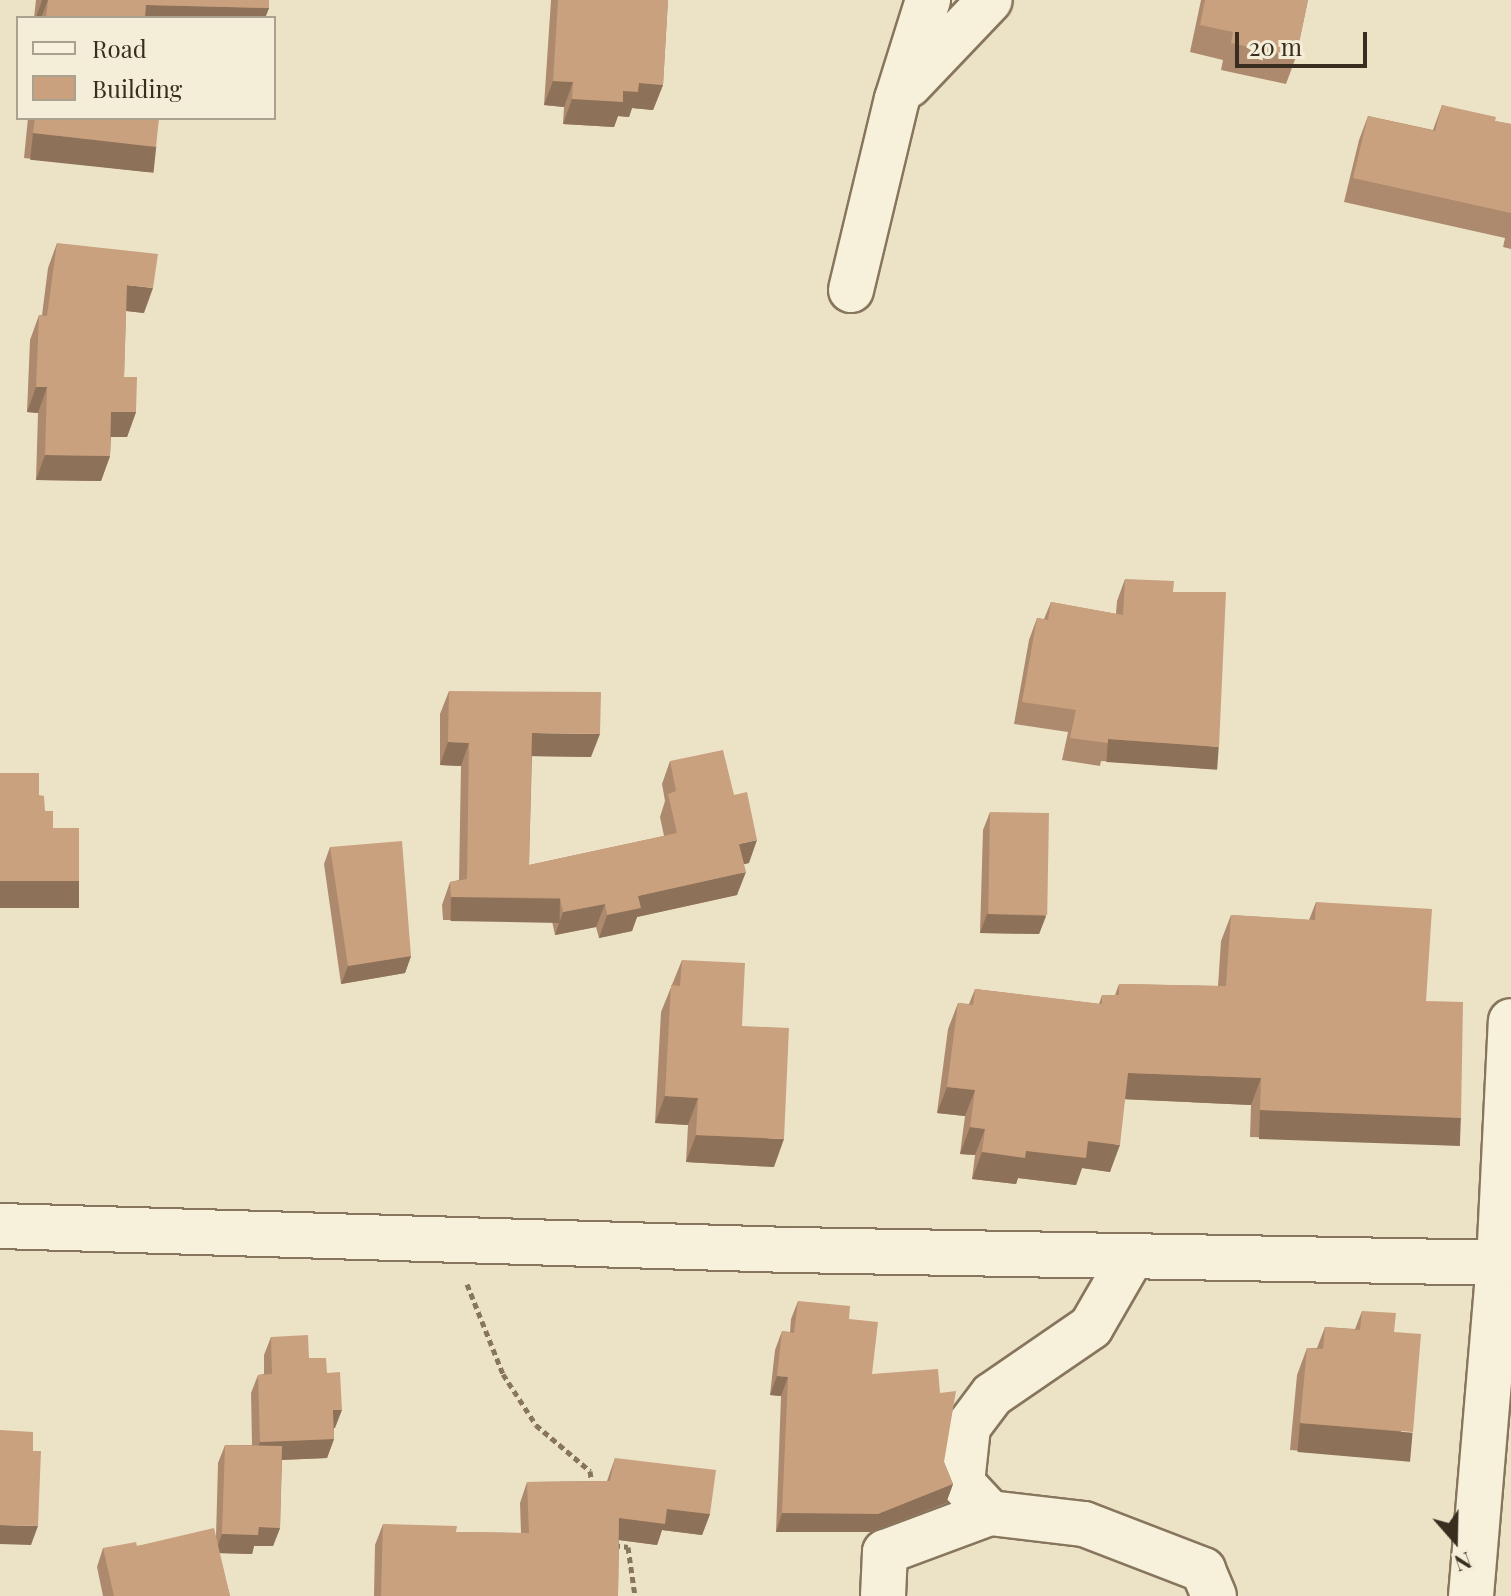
<!DOCTYPE html>
<html>
<head>
<meta charset="utf-8">
<style>
	body { margin:0 }
	#map { position:relative; width:1511px; height:1596px; overflow:hidden; background:#ece3c7; font-family:"Playfair Display",serif }
	div>[style] { position:absolute }
	.path>* { height:5px; margin-top:-2.5px; transform-origin:0; background:repeating-linear-gradient(90deg,#87765d 0 6px,transparent 0 10px) }
	.roads { filter:drop-shadow(2px 0 #87765d) drop-shadow(-2px 0 #87765d) drop-shadow(0 2px #87765d) drop-shadow(0 -2px #87765d) }
	.street>* { height:44px; margin:-22px; padding:0 22px; transform-origin:22px; border-radius:22px; background:#f7f0db }
	.wall>* { inset:0; background:#ad8a6d }
	.shaded-wall>* { inset:0; background:#8d7159; transform-origin:0 0 }
	.building>* { inset:0; background:#c9a17f; transform-origin:0 0 }
	span { translate:-50% -50%; white-space:nowrap; text-align:center; line-height:1.15; -webkit-text-stroke:6px #f4edd7; paint-order:stroke }
	.legend { position:absolute; left:16px; top:16px; width:260px; height:104px; box-sizing:border-box; background:#f4edd7; border:2px solid #a9a08e; margin:0; padding:10px 14px; list-style:none; font-size:24px; color:#392d20 }
	.legend li { display:flex; align-items:center; gap:16px; height:40px }
	.legend b { width:40px; border:2px solid #a9a08e }
	.north { position:absolute; left:1415px; top:1500px; width:80px; height:80px; -webkit-text-stroke:6px #f4edd7; paint-order:stroke; rotate:160deg; font-size:22px; font-weight:700; line-height:32px; text-align:center; color:#392d20 }
	.north::after { content:''; display:block; margin:auto; width:28px; height:36px; background:#392d20; clip-path:polygon(50% 0,100% 100%,50% 72%,0 100%) }
	.scale { position:absolute; left:1235px; top:32px; width:132px; height:36px; box-sizing:border-box; border:4px solid #392d20; border-top:0; padding-left:10px; font-size:24px; line-height:28px; white-space:nowrap; color:#392d20; -webkit-text-stroke:6px #f4edd7; paint-order:stroke }
</style>
</head>
<body>
<div id="map">
	<div class="path">
		<div style="left:467px;top:1284px;width:97px;rotate:68.2deg"></div>
		<div style="left:503px;top:1374px;width:61px;rotate:57.1deg"></div>
		<div style="left:536px;top:1425px;width:71px;rotate:40.4deg"></div>
		<div style="left:590px;top:1471px;width:14px;rotate:82deg"></div>
		<div style="left:614px;top:1545px;width:14px;rotate:8deg"></div>
		<div style="left:628px;top:1547px;width:49px;rotate:81.9deg"></div>
	</div>
	<div class="roads">
		<div class="street">
			<div style="left:909px;top:85px;width:117px;rotate:-46.4deg"></div>
			<div style="left:851px;top:290px;width:196px;rotate:-76.5deg"></div>
			<div style="left:897px;top:99px;width:104px;rotate:-72.6deg"></div>
			<div style="left:0;top:1226px;width:792px;rotate:1.74deg"></div>
			<div style="left:792px;top:1250px;width:719px;rotate:1.04deg"></div>
			<div style="left:1132px;top:1256px;width:82px;rotate:120deg"></div>
			<div style="left:1091px;top:1327px;width:120px;rotate:145.5deg"></div>
			<div style="left:992px;top:1395px;width:40px;rotate:127deg"></div>
			<div style="left:968px;top:1427px;width:56px;rotate:96.1deg"></div>
			<div style="left:962px;top:1483px;width:41px;rotate:47deg"></div>
			<div style="left:990px;top:1513px;width:95px;rotate:6.7deg"></div>
			<div style="left:1084px;top:1524px;width:128px;rotate:21.1deg"></div>
			<div style="left:1203px;top:1570px;width:28px;rotate:67deg"></div>
			<div style="left:883px;top:1596px;width:44px;rotate:-87.4deg"></div>
			<div style="left:885px;top:1552px;width:112px;rotate:-20.4deg"></div>
			<div style="left:1471px;top:1596px;width:334px;rotate:-85.2deg"></div>
			<div style="left:1499px;top:1263px;width:242px;rotate:-87.2deg"></div>
		</div>
	</div>
	<div class="wall">
		<div style="clip-path:polygon(36px 0,269px 0,269px 8px,265px 18px,34px 18px)"></div>
		<div style="clip-path:polygon(551px 0,668px 0,663px 85px,653px 110px,632px 108px,629px 117px,618px 116px,614px 127px,563px 124px,564px 107px,544px 105px)"></div>
		<div style="clip-path:polygon(1201px 0,1308px 0,1296px 57px,1286px 84px,1221px 70px,1223px 60px,1190px 52px)"></div>
		<div style="clip-path:polygon(1442px 105px,1495px 121px,1511px 124px,1511px 249px,1503px 247px,1505px 238px,1344px 202px,1359px 140px,1368px 116px,1433px 130px)"></div>
		<div style="clip-path:polygon(28px 118px,159px 118px,147px 172px,24px 158px)"></div>
		<div style="clip-path:polygon(57px 243px,144px 313px,126px 311px,124px 377px,136px 412px,127px 437px,111px 437px,110px 456px,101px 481px,36px 480px,38px 413px,27px 412px,30px 340px,39px 315px,42px 315px,48px 268px)"></div>
		<div style="clip-path:polygon(1125px 579px,1173px 592px,1211px 769px,1101px 761px,1100px 766px,1062px 760px,1068px 732px,1014px 724px,1029px 640px,1037px 618px,1044px 619px,1051px 602px,1116px 614px,1117px 601px)"></div>
		<div style="clip-path:polygon(449px 691px,591px 757px,532px 756px,529px 865px,664px 836px,660px 817px,665px 801px,662px 784px,670px 761px,749px 863px,744px 864px,737px 895px,637px 917px,632px 931px,599px 938px,596px 927px,555px 935px,552px 921px,443px 920px,442px 905px,450px 882px,459px 880px,461px 766px,440px 765px,440px 714px)"></div>
		<div style="clip-path:polygon(990px 812px,1046px 916px,1039px 934px,980px 933px,983px 830px)"></div>
		<div style="clip-path:polygon(330px 847px,411px 956px,405px 973px,341px 984px,324px 864px)"></div>
		<div style="clip-path:polygon(1316px 902px,1426px 1001px,1461px 1118px,1451px 1145px,1250px 1137px,1251px 1105px,1125px 1099px,1110px 1172px,1082px 1168px,1076px 1185px,1018px 1178px,1016px 1184px,972px 1179px,975px 1155px,960px 1154px,965px 1116px,937px 1113px,948px 1029px,958px 1003px,969px 1004px,975px 989px,1099px 1004px,1102px 995px,1115px 995px,1119px 984px,1218px 986px,1221px 941px,1231px 915px,1309px 920px)"></div>
		<div style="clip-path:polygon(682px 960px,742px 1026px,774px 1167px,686px 1162px,688px 1125px,655px 1123px,661px 1012px)"></div>
		<div style="clip-path:polygon(798px 1301px,849px 1319px,872px 1374px,944px 1462px,953px 1484px,946px 1503px,871px 1532px,776px 1532px,781px 1396px,770px 1395px,775px 1350px,782px 1331px,790px 1332px,791px 1319px)"></div>
		<div style="clip-path:polygon(1362px 1311px,1394px 1332px,1403px 1459px,1290px 1450px,1297px 1375px,1307px 1348px,1317px 1348px,1325px 1327px,1355px 1329px)"></div>
		<div style="clip-path:polygon(271px 1337px,309px 1358px,327px 1373px,335px 1428px,334px 1428px,334px 1439px,327px 1458px,282px 1460px,280px 1528px,273px 1546px,254px 1546px,252px 1554px,219px 1553px,230px 1596px,103px 1596px,97px 1567px,103px 1548px,137px 1546px,216px 1537px,218px 1463px,225px 1445px,252px 1445px,251px 1393px,258px 1375px,264px 1374px,264px 1355px)"></div>
		<div style="clip-path:polygon(615px 1458px,710px 1514px,702px 1535px,662px 1530px,657px 1545px,619px 1540px,618px 1596px,374px 1596px,375px 1545px,383px 1524px,456px 1532px,521px 1533px,520px 1503px,527px 1482px,607px 1481px)"></div>
	</div>
	<div class="shaded-wall">
		<div style="clip-path:polygon(42px 0,48px 0,41px 18px,36px 18px)"></div>
		<div style="clip-path:polygon(146px 5px,269px 8px,265px 18px,142px 18px)"></div>
		<div style="clip-path:polygon(553px 81px,573px 82px,564px 107px,544px 105px)"></div>
		<div style="clip-path:polygon(639px 83px,663px 85px,653px 110px,632px 108px,629px 117px,618px 116px,614px 127px,563px 124px,572px 99px,623px 91px)"></div>
		<div style="left:33px;top:133px;width:124px;height:27px;rotate:6deg"></div>
		<div style="clip-path:polygon(127px 285px,153px 288px,144px 313px,118px 310px)"></div>
		<div style="clip-path:polygon(36px 387px,47px 387px,38px 413px,27px 412px)"></div>
		<div style="clip-path:polygon(111px 412px,136px 412px,127px 437px,102px 437px)"></div>
		<div style="clip-path:polygon(45px 455px,110px 456px,101px 481px,36px 480px)"></div>
		<div style="clip-path:polygon(532px 733px,600px 734px,591px 757px,524px 756px)"></div>
		<div style="left:1108px;top:739px;width:111px;height:23px;rotate:4deg"></div>
		<div style="clip-path:polygon(448px 742px,469px 743px,461px 766px,440px 765px)"></div>
		<div style="clip-path:polygon(757px 840px,749px 863px,731px 867px,739px 844px)"></div>
		<div style="clip-path:polygon(746px 872px,737px 895px,637px 917px,632px 931px,599px 938px,607px 915px,638px 896px)"></div>
		<div style="left:0;top:881px;width:79px;height:27px"></div>
		<div style="left:451px;top:897px;width:109px;height:24px;rotate:1deg"></div>
		<div style="clip-path:polygon(605px 904px,596px 927px,555px 935px,563px 912px)"></div>
		<div style="clip-path:polygon(987px 914px,1046px 916px,1039px 934px,980px 933px)"></div>
		<div style="clip-path:polygon(411px 956px,405px 973px,341px 984px,348px 966px)"></div>
		<div style="clip-path:polygon(1128px 1073px,1261px 1078px,1251px 1105px,1119px 1099px)"></div>
		<div style="clip-path:polygon(947px 1087px,975px 1090px,965px 1116px,937px 1113px)"></div>
		<div style="clip-path:polygon(665px 1096px,698px 1098px,688px 1125px,655px 1123px)"></div>
		<div style="left:1260px;top:1110px;width:201px;height:29px;rotate:2deg"></div>
		<div style="clip-path:polygon(970px 1127px,985px 1129px,975px 1155px,960px 1154px)"></div>
		<div style="clip-path:polygon(696px 1135px,784px 1139px,774px 1167px,686px 1162px)"></div>
		<div style="clip-path:polygon(1088px 1141px,1120px 1145px,1110px 1172px,1082px 1168px,1076px 1185px,1018px 1178px,1016px 1184px,972px 1179px,982px 1152px,1026px 1151px)"></div>
		<div style="clip-path:polygon(777px 1376px,788px 1377px,781px 1396px,770px 1395px)"></div>
		<div style="clip-path:polygon(333px 1410px,342px 1410px,335px 1428px,326px 1428px)"></div>
		<div style="left:1300px;top:1423px;width:113px;height:29px;rotate:5deg"></div>
		<div style="clip-path:polygon(334px 1439px,327px 1458px,253px 1461px,260px 1442px)"></div>
		<div style="clip-path:polygon(953px 1484px,946px 1503px,871px 1532px,776px 1532px,782px 1513px)"></div>
		<div style="clip-path:polygon(667px 1509px,710px 1514px,702px 1535px,662px 1530px,657px 1545px,611px 1539px,619px 1518px)"></div>
		<div style="clip-path:polygon(0 1525px,38px 1526px,31px 1545px,0 1544px)"></div>
		<div style="clip-path:polygon(259px 1527px,280px 1528px,273px 1546px,254px 1546px,252px 1554px,215px 1553px,222px 1534px)"></div>
	</div>
	<div class="building">
		<div style="clip-path:polygon(48px 0,269px 0,269px 8px,146px 5px,145px 18px,46px 18px)"></div>
		<div style="clip-path:polygon(558px 0,668px 0,663px 85px,639px 83px,638px 92px,623px 91px,623px 102px,572px 99px,573px 82px,553px 81px)"></div>
		<div style="clip-path:polygon(1205px 0,1308px 0,1296px 57px,1231px 43px,1233px 32px,1200px 25px)"></div>
		<div style="clip-path:polygon(1442px 105px,1496px 117px,1495px 121px,1511px 124px,1511px 213px,1353px 178px,1368px 116px,1435px 131px)"></div>
		<div style="clip-path:polygon(35px 118px,159px 118px,156px 147px,33px 133px)"></div>
		<div style="clip-path:polygon(57px 243px,158px 254px,153px 288px,127px 285px,124px 377px,137px 377px,136px 412px,111px 412px,110px 456px,45px 455px,47px 387px,36px 387px,39px 315px,47px 316px)"></div>
		<div style="clip-path:polygon(1125px 579px,1174px 581px,1173px 592px,1226px 592px,1219px 747px,1108px 739px,1108px 743px,1070px 738px,1076px 710px,1022px 702px,1037px 618px,1048px 620px,1051px 602px,1123px 615px)"></div>
		<div style="clip-path:polygon(449px 691px,601px 692px,600px 734px,532px 733px,529px 865px,677px 833px,668px 794px,676px 791px,670px 761px,723px 750px,734px 795px,747px 792px,757px 840px,739px 844px,746px 872px,638px 896px,641px 908px,607px 915px,605px 904px,563px 912px,560px 898px,451px 897px,450px 882px,467px 879px,469px 743px,448px 742px)"></div>
		<div style="clip-path:polygon(0 773px,39px 773px,39px 795px,44px 796px,45px 811px,53px 811px,53px 828px,79px 828px,79px 881px,0 881px)"></div>
		<div style="left:990px;top:812px;width:59px;height:102px;rotate:1deg"></div>
		<div style="clip-path:polygon(402px 841px,411px 956px,348px 966px,330px 847px)"></div>
		<div style="clip-path:polygon(1316px 902px,1432px 909px,1426px 1001px,1463px 1002px,1461px 1118px,1260px 1110px,1261px 1078px,1128px 1073px,1120px 1145px,1088px 1141px,1086px 1158px,1026px 1151px,1025px 1158px,982px 1152px,985px 1129px,970px 1127px,975px 1090px,947px 1087px,958px 1003px,973px 1005px,975px 989px,1102px 1004px,1102px 995px,1119px 995px,1119px 984px,1226px 986px,1231px 915px,1315px 920px)"></div>
		<div style="clip-path:polygon(682px 960px,745px 963px,742px 1026px,789px 1028px,784px 1139px,696px 1135px,698px 1098px,665px 1096px,671px 985px,680px 986px)"></div>
		<div style="clip-path:polygon(798px 1301px,850px 1306px,849px 1319px,878px 1322px,872px 1374px,938px 1369px,940px 1393px,956px 1391px,944px 1462px,953px 1484px,878px 1514px,782px 1513px,788px 1377px,777px 1376px,782px 1331px,794px 1333px)"></div>
		<div style="clip-path:polygon(1362px 1311px,1396px 1313px,1394px 1332px,1421px 1334px,1413px 1432px,1300px 1423px,1307px 1348px,1323px 1349px,1325px 1327px,1360px 1330px)"></div>
		<div style="clip-path:polygon(308px 1335px,309px 1358px,326px 1358px,327px 1373px,340px 1372px,342px 1410px,333px 1410px,334px 1439px,260px 1442px,258px 1375px,272px 1374px,271px 1337px)"></div>
		<div style="clip-path:polygon(0 1430px,33px 1432px,33px 1451px,41px 1451px,38px 1526px,0 1525px)"></div>
		<div style="clip-path:polygon(225px 1445px,282px 1446px,280px 1528px,259px 1527px,258px 1535px,222px 1534px)"></div>
		<div style="clip-path:polygon(615px 1458px,716px 1470px,710px 1514px,667px 1509px,665px 1524px,619px 1518px,618px 1596px,381px 1596px,383px 1524px,457px 1526px,456px 1532px,529px 1533px,527px 1482px,610px 1481px)"></div>
		<div style="clip-path:polygon(214px 1528px,230px 1596px,114px 1596px,103px 1548px,136px 1542px,137px 1546px)"></div>
	</div>
	<ul class="legend">
	<li><b style="height:10px;background:#f7f0db"></b>Road</li>
	<li><b style="height:22px;background:#c9a17f"></b>Building</li>
	</ul>
	<div class="north">N</div>
	<div class="scale">20 m</div>
</div>
</body>
</html>
